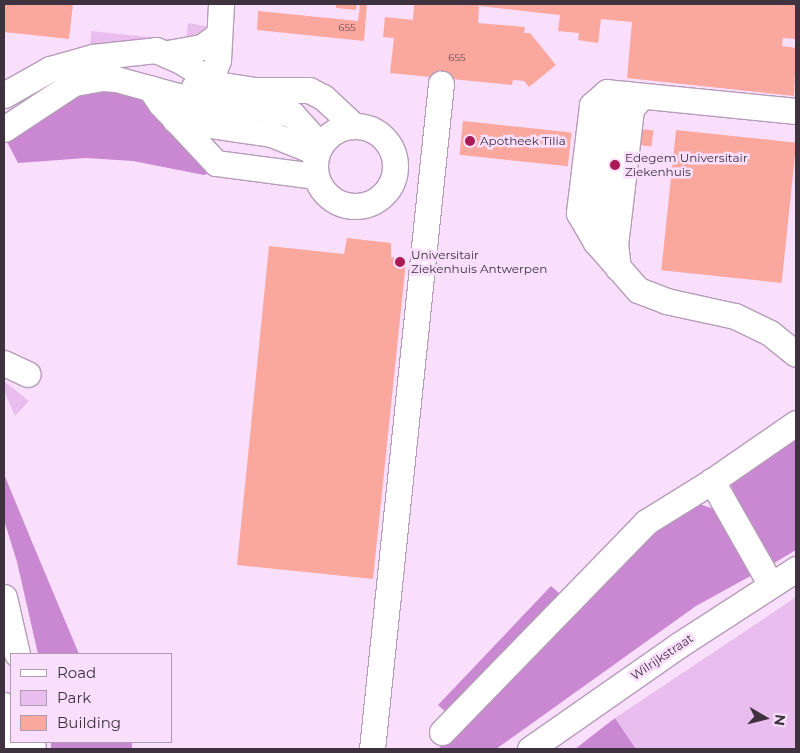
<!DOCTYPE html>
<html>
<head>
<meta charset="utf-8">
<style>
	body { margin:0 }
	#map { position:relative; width:800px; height:753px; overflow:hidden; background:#fadffd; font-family:Montserrat,sans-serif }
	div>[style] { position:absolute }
	.green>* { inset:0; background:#eabdef }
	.forest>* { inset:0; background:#c988d1; transform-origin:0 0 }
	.building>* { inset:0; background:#faa79e; transform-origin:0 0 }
	.roads { filter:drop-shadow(1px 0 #b59cb8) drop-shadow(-1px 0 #b59cb8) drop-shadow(0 1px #b59cb8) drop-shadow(0 -1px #b59cb8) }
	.minor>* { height:25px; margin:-12.5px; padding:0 12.5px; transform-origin:12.5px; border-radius:12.5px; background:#fff }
	.minor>.ring { margin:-12.5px; padding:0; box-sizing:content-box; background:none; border:25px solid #fff; border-radius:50% }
	.dots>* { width:14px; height:14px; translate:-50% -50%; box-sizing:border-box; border:2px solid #fadffd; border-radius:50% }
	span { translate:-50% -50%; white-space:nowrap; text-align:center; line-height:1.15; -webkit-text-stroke:5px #fadffd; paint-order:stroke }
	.number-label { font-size:10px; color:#6c4f56 }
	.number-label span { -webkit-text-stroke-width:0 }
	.poi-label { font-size:12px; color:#3d323e }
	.left { translate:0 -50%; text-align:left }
	.street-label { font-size:12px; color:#3d323e }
	.frame { position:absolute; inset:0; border:5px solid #3d323e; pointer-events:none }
	.legend { position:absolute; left:10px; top:653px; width:162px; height:90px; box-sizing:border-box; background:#fadffd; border:1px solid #ae9ab1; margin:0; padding:6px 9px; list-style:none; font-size:15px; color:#3d323e }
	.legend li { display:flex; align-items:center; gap:10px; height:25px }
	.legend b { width:25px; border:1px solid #ae9ab1 }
	.north { position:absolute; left:740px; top:693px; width:50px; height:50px; -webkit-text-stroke:4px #fadffd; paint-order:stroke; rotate:98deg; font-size:14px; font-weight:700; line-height:20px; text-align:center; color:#3d323e }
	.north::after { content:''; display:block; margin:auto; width:18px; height:22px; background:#3d323e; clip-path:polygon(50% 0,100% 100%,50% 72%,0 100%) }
</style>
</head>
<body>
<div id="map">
	<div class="green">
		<div style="clip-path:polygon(188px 23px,210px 27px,204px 39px,189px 46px,147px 40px,90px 52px,91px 31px,186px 41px)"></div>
		<div style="clip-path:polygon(4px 381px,29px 401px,15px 416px,4px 391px)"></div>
		<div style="clip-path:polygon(796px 597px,796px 749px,636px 749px,615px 718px)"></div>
	</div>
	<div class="forest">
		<div style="clip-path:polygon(95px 88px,132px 93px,149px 106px,209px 173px,204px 175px,133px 161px,86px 158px,18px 163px,4px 136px,56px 102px)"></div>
		<div style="clip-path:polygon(796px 433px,796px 550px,769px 566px,732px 498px,731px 478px)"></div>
		<div style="clip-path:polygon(4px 474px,32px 542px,79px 654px,38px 654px,17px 562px,4px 520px)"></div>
		<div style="clip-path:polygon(696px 503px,723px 512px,756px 573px,696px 606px,496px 749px,438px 749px,600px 584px,663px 524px)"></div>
		<div style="clip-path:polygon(551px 586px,560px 594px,451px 717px,438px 705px)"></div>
		<div style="clip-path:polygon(615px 718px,636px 749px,575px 749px)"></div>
		<div style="left:51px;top:742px;width:81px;height:7px"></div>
	</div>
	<div class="building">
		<div style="clip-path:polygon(4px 4px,73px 4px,69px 39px,4px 32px)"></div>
		<div style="clip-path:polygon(336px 4px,357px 4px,356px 10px,336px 8px)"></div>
		<div style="clip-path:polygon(360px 4px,367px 4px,364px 41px,257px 30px,258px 11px,358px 21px)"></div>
		<div style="clip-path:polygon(414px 4px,796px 4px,796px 39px,783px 38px,782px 46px,796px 48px,794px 96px,627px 78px,632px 22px,601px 19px,598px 43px,578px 40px,579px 33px,558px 31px,560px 15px,479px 6px,478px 23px,525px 27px,524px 33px,530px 33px,556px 65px,529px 87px,524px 81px,513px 80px,512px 85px,390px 73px,394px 38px,383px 37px,385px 17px,413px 20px)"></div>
		<div style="left:463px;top:121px;width:109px;height:34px;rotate:6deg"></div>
		<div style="left:584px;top:122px;width:70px;height:16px;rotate:7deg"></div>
		<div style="left:676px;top:130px;width:121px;height:141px;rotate:6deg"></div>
		<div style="clip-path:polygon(347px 238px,391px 243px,391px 257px,406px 261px,373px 579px,237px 565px,269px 246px,344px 254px)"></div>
	</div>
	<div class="roads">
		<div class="minor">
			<div style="left:168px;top:53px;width:35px;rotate:-10deg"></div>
			<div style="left:202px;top:47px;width:20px;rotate:-37deg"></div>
			<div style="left:194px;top:87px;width:24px;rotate:-36deg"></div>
			<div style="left:213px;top:73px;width:14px;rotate:-69deg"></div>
			<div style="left:218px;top:60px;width:56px;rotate:-86.9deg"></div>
			<div style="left:150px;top:88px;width:18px;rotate:56deg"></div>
			<div style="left:160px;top:103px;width:82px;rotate:47deg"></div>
			<div style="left:216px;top:163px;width:100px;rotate:7.5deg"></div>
			<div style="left:4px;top:95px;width:53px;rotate:-29.5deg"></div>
			<div style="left:50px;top:69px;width:45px;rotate:-15.6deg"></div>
			<div style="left:93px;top:57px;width:63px;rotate:-6.3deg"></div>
			<div style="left:156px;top:50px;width:27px;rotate:24deg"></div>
			<div style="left:181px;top:61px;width:42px;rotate:33.3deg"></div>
			<div style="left:216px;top:84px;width:38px;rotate:9deg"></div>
			<div style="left:254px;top:90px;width:55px"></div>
			<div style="left:309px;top:90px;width:16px;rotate:27deg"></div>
			<div style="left:323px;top:97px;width:41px;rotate:43deg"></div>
			<div style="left:796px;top:111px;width:190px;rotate:-174.3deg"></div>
			<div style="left:607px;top:92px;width:20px;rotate:139deg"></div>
			<div style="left:592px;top:105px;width:109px;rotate:96.9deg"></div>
			<div style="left:579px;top:213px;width:34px;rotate:60deg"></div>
			<div style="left:596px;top:242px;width:64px;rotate:48.8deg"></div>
			<div style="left:638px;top:290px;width:30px;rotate:21deg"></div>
			<div style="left:666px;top:301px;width:71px;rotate:12.3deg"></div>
			<div style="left:735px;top:316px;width:39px;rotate:26deg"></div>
			<div style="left:770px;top:333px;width:33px;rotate:39deg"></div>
			<div style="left:175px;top:120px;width:97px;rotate:8.3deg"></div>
			<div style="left:271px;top:134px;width:48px;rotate:21.8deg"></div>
			<div class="ring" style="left:315px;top:126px;width:55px;height:55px"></div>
			<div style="left:4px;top:129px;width:84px;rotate:-33.3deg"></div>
			<div style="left:74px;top:83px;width:29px;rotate:-10deg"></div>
			<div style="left:103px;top:78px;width:13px;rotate:4deg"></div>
			<div style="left:116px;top:79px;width:91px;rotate:15.3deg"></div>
			<div style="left:204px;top:103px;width:61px;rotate:4.7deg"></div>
			<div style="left:265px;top:108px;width:28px;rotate:13deg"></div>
			<div style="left:292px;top:114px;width:42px;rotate:47.9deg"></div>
			<div style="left:596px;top:242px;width:136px;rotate:-83.2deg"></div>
			<div style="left:612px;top:107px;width:20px;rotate:-41deg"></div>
			<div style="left:618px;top:268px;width:23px;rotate:-97deg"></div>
			<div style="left:615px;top:245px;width:137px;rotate:-83.3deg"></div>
			<div style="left:631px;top:109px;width:17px;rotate:-50deg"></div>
			<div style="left:4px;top:363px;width:26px;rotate:25deg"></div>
			<div style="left:771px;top:585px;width:120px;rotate:-119.6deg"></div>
			<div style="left:712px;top:481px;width:102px;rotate:-34.6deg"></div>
			<div style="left:4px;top:597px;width:58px;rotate:77.2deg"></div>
			<div style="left:4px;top:705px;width:44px;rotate:82.2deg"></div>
			<div style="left:442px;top:732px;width:293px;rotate:-45.8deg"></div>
			<div style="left:646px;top:522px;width:78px;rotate:-31.8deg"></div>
			<div style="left:32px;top:742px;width:7px;rotate:82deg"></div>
			<div style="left:372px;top:749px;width:669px;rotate:-84.08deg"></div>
			<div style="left:530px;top:749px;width:182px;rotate:-34.9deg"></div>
			<div style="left:679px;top:645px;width:140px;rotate:-33deg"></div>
		</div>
	</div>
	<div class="dots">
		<div style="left:470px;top:141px;background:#ab1b53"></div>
		<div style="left:615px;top:165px;background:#ab1b53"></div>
		<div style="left:400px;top:262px;background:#ab1b53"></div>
	</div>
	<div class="number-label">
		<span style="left:347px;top:28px">655</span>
		<span style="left:457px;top:58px">655</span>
	</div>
	<div class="poi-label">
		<span class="left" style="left:480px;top:141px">Apotheek Tilia</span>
		<span class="left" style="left:625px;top:165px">Edegem Universitair<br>Ziekenhuis</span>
		<span class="left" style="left:411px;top:262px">Universitair<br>Ziekenhuis Antwerpen</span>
	</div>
	<div class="street-label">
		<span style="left:662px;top:657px;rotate:-34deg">Wilrijkstraat</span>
	</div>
	<div class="frame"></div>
	<ul class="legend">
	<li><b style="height:6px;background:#fff"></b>Road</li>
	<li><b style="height:14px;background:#eabdef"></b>Park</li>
	<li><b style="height:14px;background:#faa79e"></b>Building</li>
	</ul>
	<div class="north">N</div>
</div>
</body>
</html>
